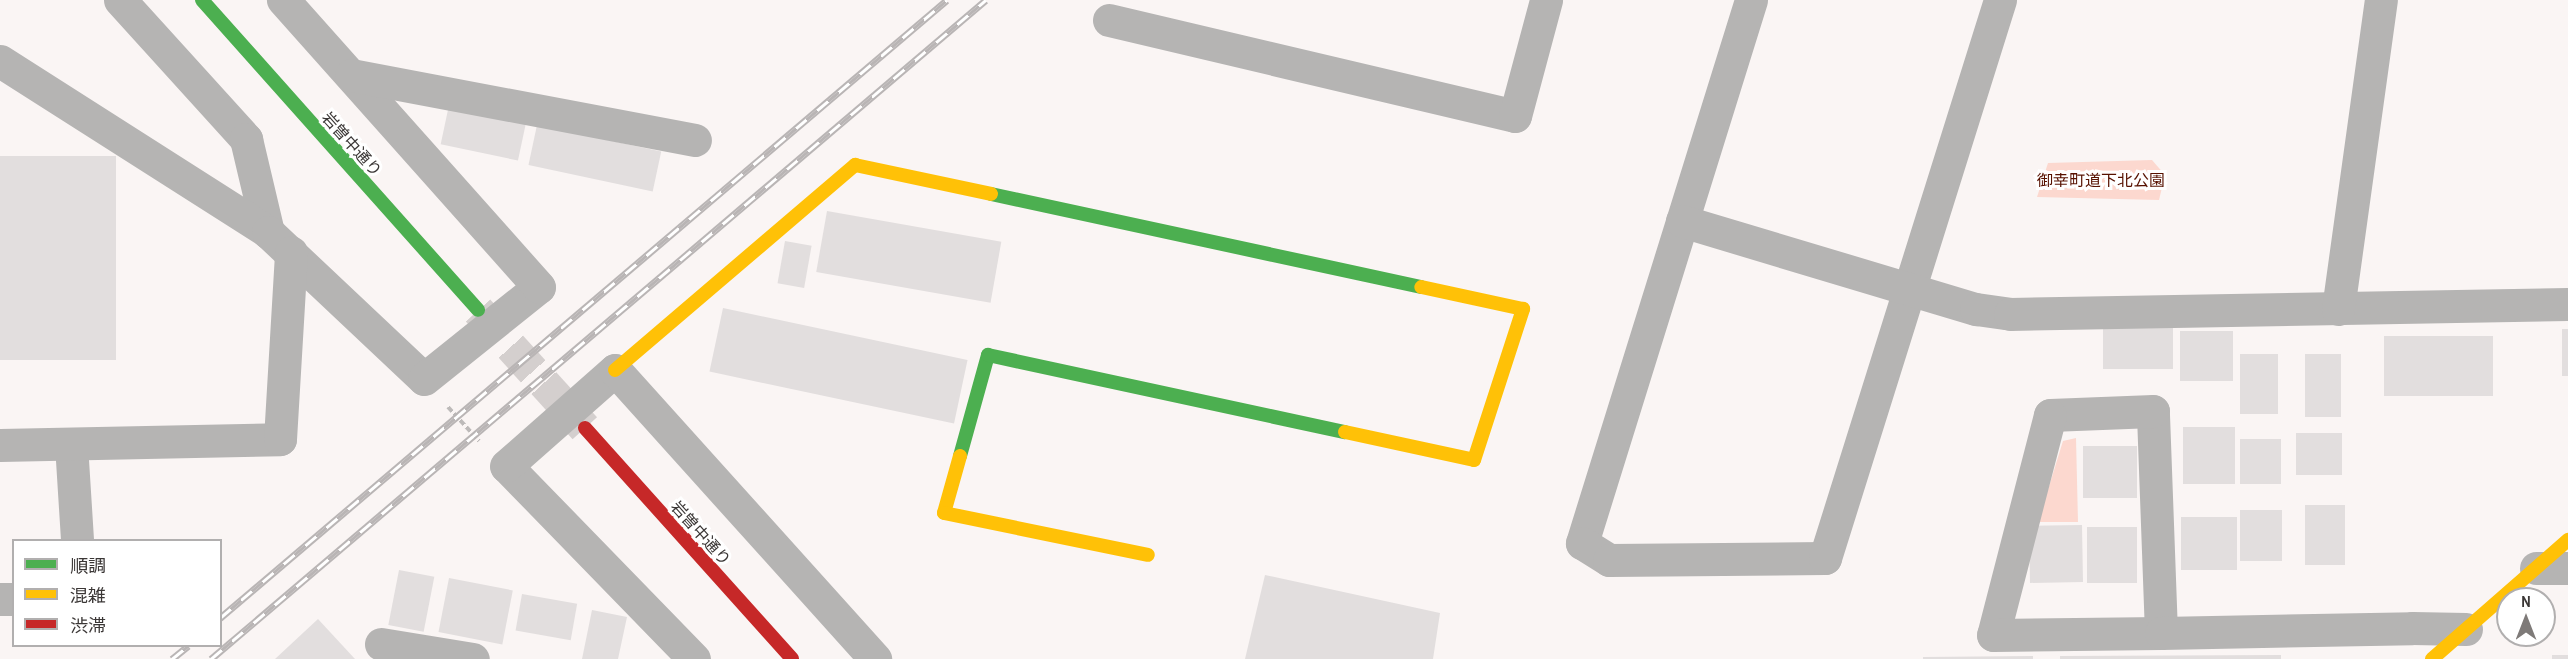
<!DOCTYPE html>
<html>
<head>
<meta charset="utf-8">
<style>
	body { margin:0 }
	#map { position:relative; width:2568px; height:659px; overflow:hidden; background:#faf5f4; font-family:"Archivo Narrow","Noto Sans JP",sans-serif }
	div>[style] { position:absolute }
	.green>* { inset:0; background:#fcd8cf }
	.building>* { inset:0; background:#e2dede; transform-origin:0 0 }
	.secondary-tunnel>* { height:33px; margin-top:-16.5px; transform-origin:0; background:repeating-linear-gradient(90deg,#d4cfce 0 33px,transparent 0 49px) }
	.path>* { height:4px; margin-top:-2px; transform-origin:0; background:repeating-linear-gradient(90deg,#bdbab9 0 6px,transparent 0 9px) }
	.street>* { height:33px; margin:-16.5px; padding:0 16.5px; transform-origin:16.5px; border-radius:16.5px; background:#b5b4b3 }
	.fast>* { height:14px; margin:-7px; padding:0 7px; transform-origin:7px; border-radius:7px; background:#4caf50 }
	.slow>* { height:14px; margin:-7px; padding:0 7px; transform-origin:7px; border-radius:7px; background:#ffc107 }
	.jam>* { height:14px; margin:-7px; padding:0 7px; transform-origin:7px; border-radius:7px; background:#c62828 }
	.rail>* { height:7px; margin-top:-3.5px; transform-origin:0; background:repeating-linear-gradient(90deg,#fff 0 14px,#b9b5b5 0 28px); box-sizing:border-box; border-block:2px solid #b9b5b5 }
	span { translate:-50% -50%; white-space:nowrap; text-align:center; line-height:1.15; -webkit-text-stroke:6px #fff; paint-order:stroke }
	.street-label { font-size:16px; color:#3b3736 }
	.park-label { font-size:16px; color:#571100 }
	.legend { position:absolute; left:12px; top:539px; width:210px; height:108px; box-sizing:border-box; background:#fff; border:2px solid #b1afaf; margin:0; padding:8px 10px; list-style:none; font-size:18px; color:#3b3736 }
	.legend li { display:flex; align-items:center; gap:12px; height:30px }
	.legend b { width:30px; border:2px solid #b1afaf }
	.north { position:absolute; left:2496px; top:587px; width:60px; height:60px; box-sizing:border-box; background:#fff; border:2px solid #b1afaf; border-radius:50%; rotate:0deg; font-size:16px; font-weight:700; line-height:24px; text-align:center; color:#3b3736 }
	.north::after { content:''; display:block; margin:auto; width:21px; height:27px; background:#7e7a78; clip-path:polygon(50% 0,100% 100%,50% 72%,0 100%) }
</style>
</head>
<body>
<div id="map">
	<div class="green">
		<div style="clip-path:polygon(2152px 160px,2165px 175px,2159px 200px,2037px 197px,2048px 163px)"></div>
		<div style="clip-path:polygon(2076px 438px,2078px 522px,2038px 522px,2063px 441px)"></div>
	</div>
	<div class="building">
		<div style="left:449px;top:105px;width:79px;height:40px;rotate:12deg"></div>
		<div style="left:537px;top:125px;width:127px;height:41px;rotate:12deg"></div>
		<div style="left:116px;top:156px;width:204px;height:116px;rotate:90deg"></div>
		<div style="left:827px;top:211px;width:177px;height:62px;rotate:10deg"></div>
		<div style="left:785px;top:241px;width:27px;height:43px;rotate:10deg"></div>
		<div style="left:723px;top:308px;width:250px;height:65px;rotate:12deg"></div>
		<div style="left:2173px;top:328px;width:41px;height:70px;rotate:90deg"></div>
		<div style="left:2562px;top:329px;width:6px;height:47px"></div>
		<div style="left:2180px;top:331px;width:53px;height:50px"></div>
		<div style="left:2493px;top:336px;width:60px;height:109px;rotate:90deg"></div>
		<div style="left:2278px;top:354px;width:60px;height:38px;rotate:90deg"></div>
		<div style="left:2341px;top:354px;width:63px;height:36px;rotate:90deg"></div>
		<div style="left:2183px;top:427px;width:52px;height:57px"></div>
		<div style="left:2342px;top:433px;width:42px;height:46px;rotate:90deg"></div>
		<div style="left:2240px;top:439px;width:41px;height:45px"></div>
		<div style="left:2083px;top:446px;width:54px;height:52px"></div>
		<div style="left:2305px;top:505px;width:40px;height:60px"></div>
		<div style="left:2240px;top:510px;width:42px;height:51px"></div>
		<div style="left:2181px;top:517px;width:56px;height:53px"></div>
		<div style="left:2082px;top:525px;width:57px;height:53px;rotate:89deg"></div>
		<div style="left:2087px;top:527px;width:50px;height:56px"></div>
		<div style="left:399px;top:570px;width:36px;height:56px;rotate:11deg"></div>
		<div style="clip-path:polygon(1265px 575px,1440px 613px,1433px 659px,1245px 659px)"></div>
		<div style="left:449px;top:578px;width:65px;height:55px;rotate:11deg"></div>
		<div style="left:522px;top:594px;width:56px;height:37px;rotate:10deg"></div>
		<div style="clip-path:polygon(592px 610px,627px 617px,618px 659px,582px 659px)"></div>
		<div style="clip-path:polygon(318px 619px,355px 659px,275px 659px)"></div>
		<div style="clip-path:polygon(2281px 655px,2281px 659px,2060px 659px,2060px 656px)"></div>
		<div style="left:2552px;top:655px;width:16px;height:4px"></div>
		<div style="clip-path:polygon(2033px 656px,2033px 659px,1923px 659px,1923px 657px)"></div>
	</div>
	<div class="secondary-tunnel">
		<div style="left:478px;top:310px;width:159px;rotate:47.8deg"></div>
	</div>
	<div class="path">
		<div style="left:448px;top:407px;width:46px;rotate:47.6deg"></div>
	</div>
	<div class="street">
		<div style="left:120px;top:0;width:188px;rotate:47.8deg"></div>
		<div style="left:246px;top:139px;width:96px;rotate:76.7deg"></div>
		<div style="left:1751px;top:0;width:569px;rotate:107.29deg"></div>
		<div style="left:1582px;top:543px;width:32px;rotate:32deg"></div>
		<div style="left:1609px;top:560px;width:216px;rotate:-0.5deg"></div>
		<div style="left:1825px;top:558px;width:585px;rotate:-72.59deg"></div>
		<div style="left:1109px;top:20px;width:417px;rotate:13.3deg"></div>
		<div style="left:1515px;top:116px;width:120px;rotate:-75deg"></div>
		<div style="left:0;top:61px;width:318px;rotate:32.5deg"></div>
		<div style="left:268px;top:232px;width:214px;rotate:43.3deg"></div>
		<div style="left:424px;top:379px;width:147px;rotate:-38.7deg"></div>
		<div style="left:539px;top:287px;width:385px;rotate:-131.7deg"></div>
		<div style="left:351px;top:75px;width:350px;rotate:10.7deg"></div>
		<div style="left:1682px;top:221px;width:307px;rotate:16.7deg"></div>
		<div style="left:1976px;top:309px;width:34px;rotate:8deg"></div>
		<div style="left:2010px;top:314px;width:558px;rotate:-1.03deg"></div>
		<div style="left:2338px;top:309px;width:312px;rotate:-82.1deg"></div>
		<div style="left:71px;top:444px;width:96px;rotate:86.4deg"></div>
		<div style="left:0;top:445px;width:280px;rotate:-1.2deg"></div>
		<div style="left:280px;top:439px;width:187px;rotate:-86.6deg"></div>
		<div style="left:2536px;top:568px;width:32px"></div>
		<div style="left:0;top:599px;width:14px"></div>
		<div style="left:2161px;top:633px;width:222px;rotate:-92.1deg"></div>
		<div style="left:2153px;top:411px;width:103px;rotate:177.8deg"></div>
		<div style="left:2050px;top:415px;width:227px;rotate:104.5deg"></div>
		<div style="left:1993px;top:635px;width:168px;rotate:-0.7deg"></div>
		<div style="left:2161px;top:633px;width:251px;rotate:-1.1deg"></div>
		<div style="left:2412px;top:628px;width:54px;rotate:1.1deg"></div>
		<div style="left:381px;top:644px;width:93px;rotate:9.3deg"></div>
		<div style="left:694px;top:659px;width:269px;rotate:-134.2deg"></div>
		<div style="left:506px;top:466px;width:145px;rotate:-41.4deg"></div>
		<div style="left:615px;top:370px;width:389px;rotate:48deg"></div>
	</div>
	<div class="fast">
		<div style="left:202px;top:0;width:415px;rotate:48.3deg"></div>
		<div style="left:991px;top:194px;width:440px;rotate:12.2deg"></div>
		<div style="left:960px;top:456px;width:105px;rotate:-74.5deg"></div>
		<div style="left:988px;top:355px;width:365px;rotate:12.2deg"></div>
	</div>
	<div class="slow">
		<div style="left:615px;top:370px;width:316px;rotate:-40.5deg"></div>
		<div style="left:855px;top:165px;width:139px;rotate:12deg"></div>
		<div style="left:1345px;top:432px;width:132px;rotate:12.2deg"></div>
		<div style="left:1474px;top:460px;width:159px;rotate:-72deg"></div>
		<div style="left:1523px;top:309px;width:104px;rotate:-167.8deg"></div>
		<div style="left:960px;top:456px;width:59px;rotate:105.7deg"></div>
		<div style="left:944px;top:513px;width:208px;rotate:11.6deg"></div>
		<div style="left:2432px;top:659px;width:181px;rotate:-41.2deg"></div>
	</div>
	<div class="jam">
		<div style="left:585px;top:428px;width:310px;rotate:48.1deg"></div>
	</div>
	<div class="rail">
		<div style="left:220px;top:618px;width:954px;rotate:-40.37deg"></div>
		<div style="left:172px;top:659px;width:21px;rotate:-39deg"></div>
		<div style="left:211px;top:659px;width:1017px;rotate:-40.38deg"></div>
	</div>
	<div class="street-label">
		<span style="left:352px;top:144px;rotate:48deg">岩曽中通り</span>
		<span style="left:701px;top:533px;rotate:48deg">岩曽中通り</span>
	</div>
	<div class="park-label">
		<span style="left:2101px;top:180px">御幸町道下北公園</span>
	</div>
	<ul class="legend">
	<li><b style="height:8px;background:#4caf50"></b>順調</li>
	<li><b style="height:8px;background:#ffc107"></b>混雑</li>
	<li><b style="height:8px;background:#c62828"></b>渋滞</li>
	</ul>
	<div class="north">N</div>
</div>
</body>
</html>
